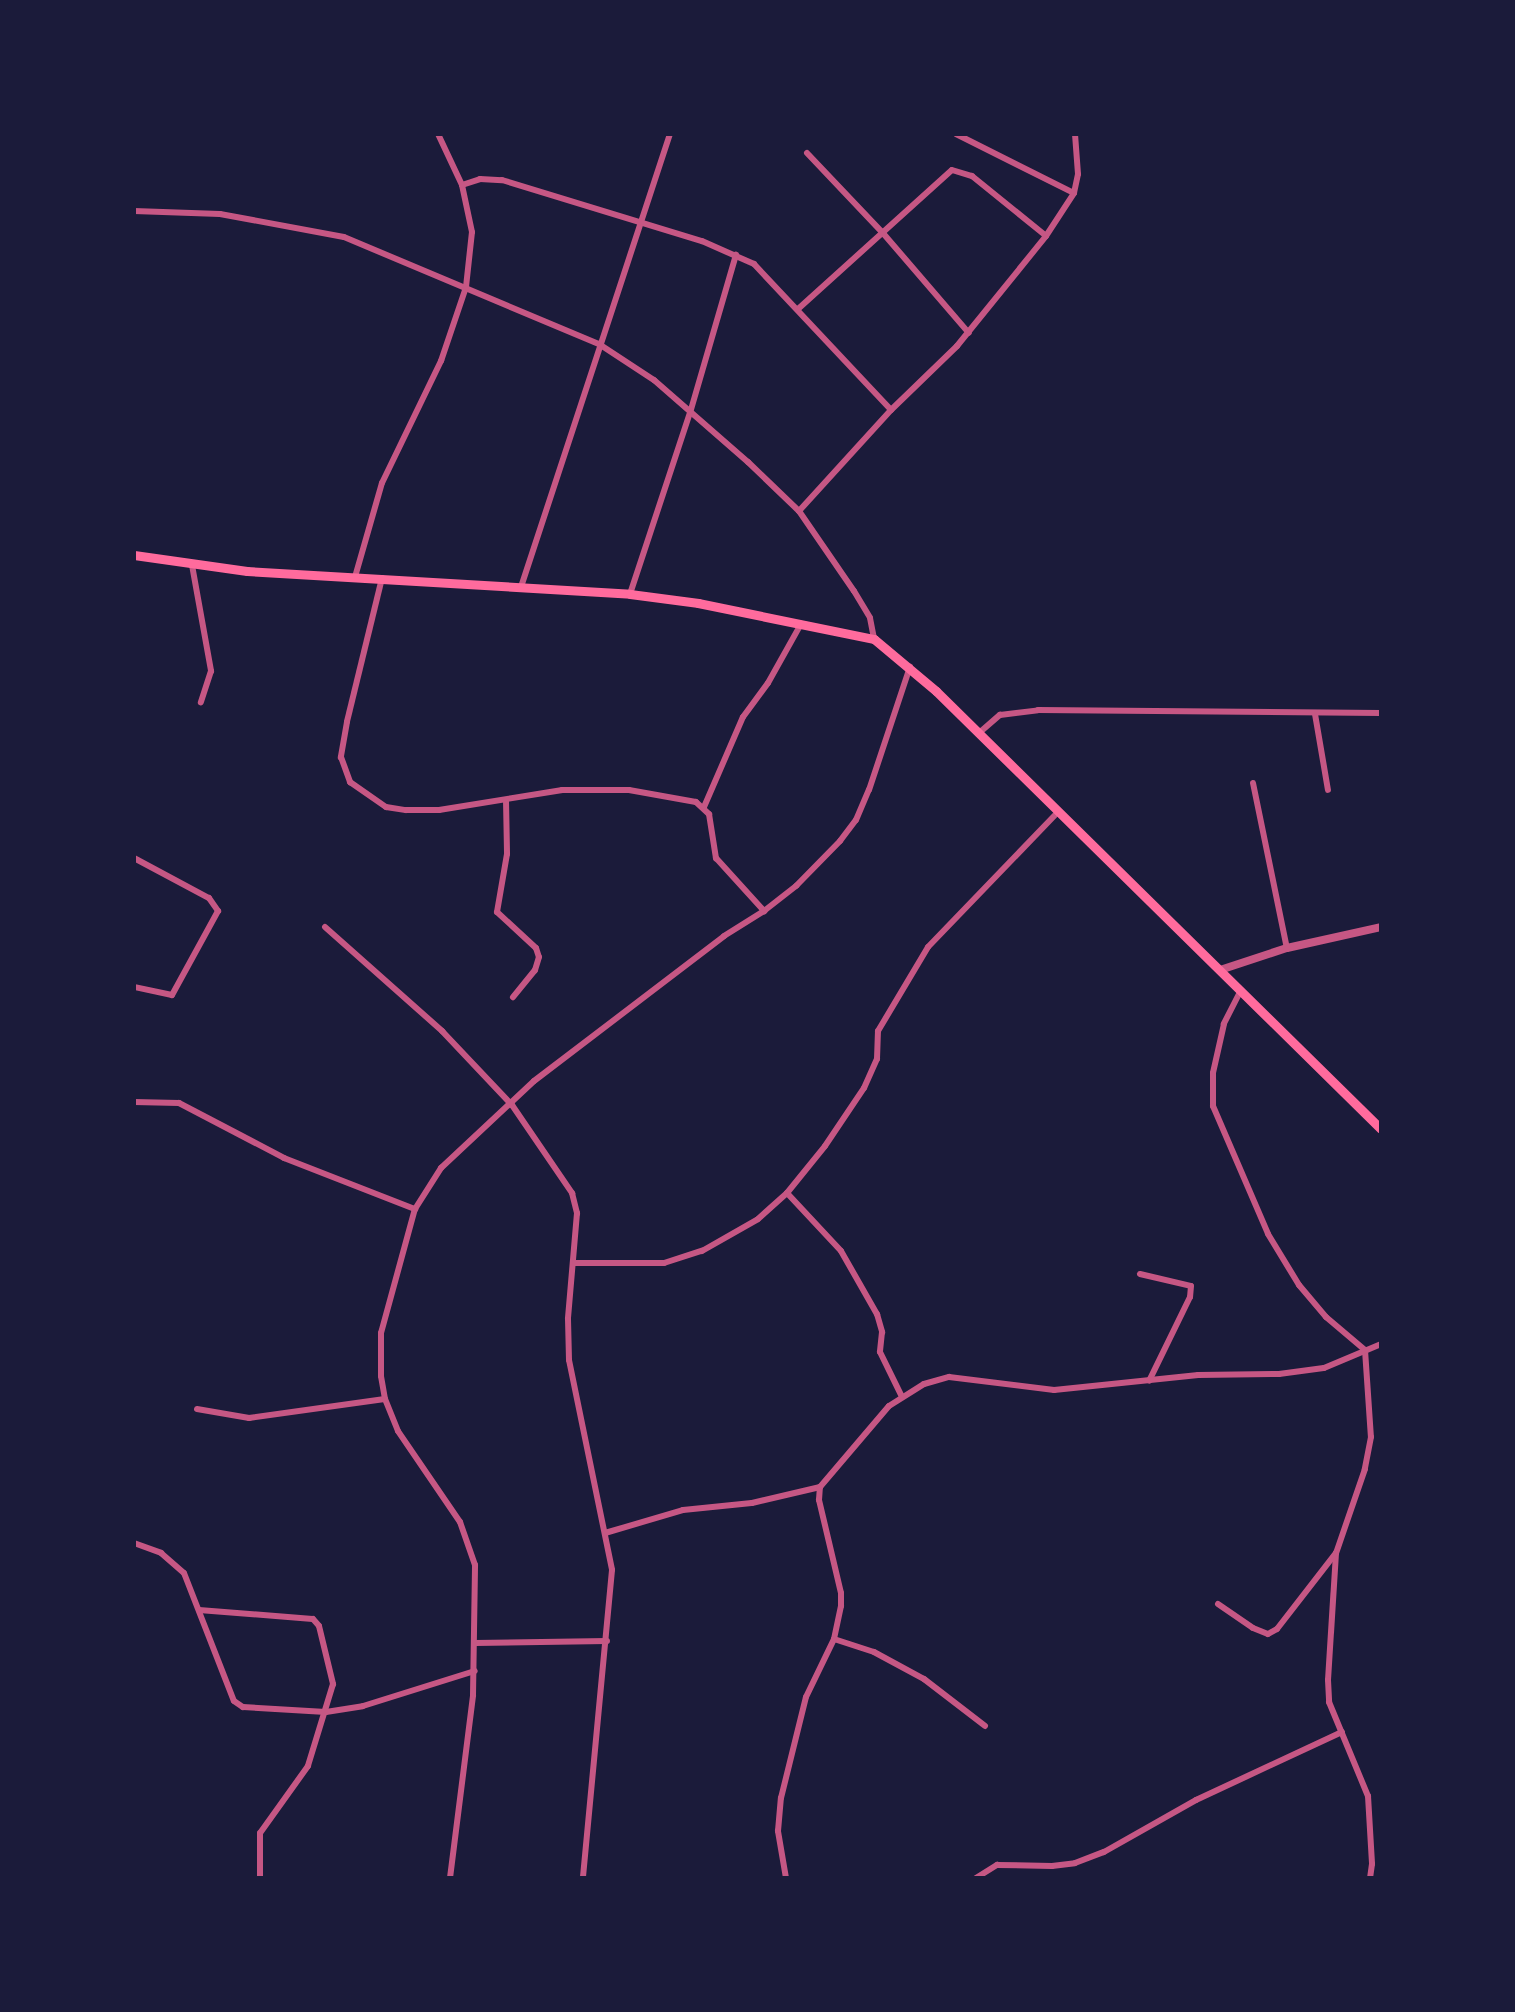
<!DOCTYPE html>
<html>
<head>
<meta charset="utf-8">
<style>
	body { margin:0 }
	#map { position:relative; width:1515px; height:2012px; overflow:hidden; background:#1b1b3a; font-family:"Noto Sans",sans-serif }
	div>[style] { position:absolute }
	.minor>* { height:6px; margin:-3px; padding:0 3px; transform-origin:3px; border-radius:3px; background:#c65784 }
	.tertiary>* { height:8px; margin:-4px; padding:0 4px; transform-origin:4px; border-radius:4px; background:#c65784 }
	.secondary>* { height:9px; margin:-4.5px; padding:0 4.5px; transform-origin:4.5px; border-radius:4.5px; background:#ff6b9d }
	span { translate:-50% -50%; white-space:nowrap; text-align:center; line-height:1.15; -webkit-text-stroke:8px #1b1b3a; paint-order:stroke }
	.frame { position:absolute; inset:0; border:136px solid #1b1b3a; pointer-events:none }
</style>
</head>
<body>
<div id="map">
	<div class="minor">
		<div style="left:956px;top:134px;width:132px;rotate:26.6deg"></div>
		<div style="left:807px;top:153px;width:109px;rotate:46.5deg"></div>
		<div style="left:882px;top:232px;width:133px;rotate:49.3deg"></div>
		<div style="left:462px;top:185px;width:19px;rotate:-18deg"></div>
		<div style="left:480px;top:179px;width:22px;rotate:3deg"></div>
		<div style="left:502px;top:180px;width:209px;rotate:17deg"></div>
		<div style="left:702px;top:241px;width:57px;rotate:23.9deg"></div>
		<div style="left:754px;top:264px;width:200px;rotate:46.8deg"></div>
		<div style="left:134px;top:211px;width:86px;rotate:2deg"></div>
		<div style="left:220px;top:214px;width:126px;rotate:10.5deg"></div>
		<div style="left:344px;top:237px;width:277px;rotate:22.8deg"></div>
		<div style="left:599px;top:344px;width:66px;rotate:33.2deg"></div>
		<div style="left:654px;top:380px;width:125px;rotate:41.1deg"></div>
		<div style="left:748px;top:462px;width:71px;rotate:43.9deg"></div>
		<div style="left:799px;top:511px;width:97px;rotate:55.5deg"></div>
		<div style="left:854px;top:591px;width:31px;rotate:59deg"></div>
		<div style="left:870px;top:618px;width:21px;rotate:79deg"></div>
		<div style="left:798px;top:309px;width:207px;rotate:-42.1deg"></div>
		<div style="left:952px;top:170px;width:21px;rotate:17deg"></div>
		<div style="left:972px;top:176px;width:95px;rotate:39deg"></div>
		<div style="left:799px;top:511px;width:137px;rotate:-47.7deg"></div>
		<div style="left:891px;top:410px;width:92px;rotate:-44.1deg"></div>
		<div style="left:957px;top:346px;width:141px;rotate:-51deg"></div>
		<div style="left:1046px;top:236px;width:51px;rotate:-56.9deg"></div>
		<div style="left:1074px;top:193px;width:19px;rotate:-78deg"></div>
		<div style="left:1078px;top:174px;width:40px;rotate:-94.3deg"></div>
		<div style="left:192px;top:565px;width:108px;rotate:79.8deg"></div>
		<div style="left:211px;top:671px;width:33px;rotate:108deg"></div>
		<div style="left:355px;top:577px;width:98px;rotate:-74deg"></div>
		<div style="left:382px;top:483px;width:136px;rotate:-64.2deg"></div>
		<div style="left:441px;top:361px;width:78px;rotate:-71.3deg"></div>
		<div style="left:466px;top:287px;width:55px;rotate:-83.8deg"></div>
		<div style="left:472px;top:232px;width:48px;rotate:-102deg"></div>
		<div style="left:462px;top:185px;width:56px;rotate:-115.2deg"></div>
		<div style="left:382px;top:578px;width:148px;rotate:103.7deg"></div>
		<div style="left:347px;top:722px;width:36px;rotate:100deg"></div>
		<div style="left:341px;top:757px;width:27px;rotate:70deg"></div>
		<div style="left:350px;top:782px;width:44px;rotate:34.8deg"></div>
		<div style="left:386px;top:807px;width:20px;rotate:9deg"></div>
		<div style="left:406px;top:810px;width:33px"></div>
		<div style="left:439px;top:810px;width:125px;rotate:-9.2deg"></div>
		<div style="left:562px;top:790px;width:67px"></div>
		<div style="left:629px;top:790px;width:68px;rotate:10.2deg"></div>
		<div style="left:696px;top:802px;width:18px;rotate:43deg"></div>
		<div style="left:709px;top:814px;width:45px;rotate:81deg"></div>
		<div style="left:716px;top:858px;width:72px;rotate:47.8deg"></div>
		<div style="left:521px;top:587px;width:477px;rotate:-71.8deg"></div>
		<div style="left:630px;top:594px;width:191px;rotate:-71.7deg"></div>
		<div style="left:690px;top:413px;width:165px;rotate:-73.8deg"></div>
		<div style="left:1315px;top:714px;width:77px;rotate:80.3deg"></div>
		<div style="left:979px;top:733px;width:28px;rotate:-41deg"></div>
		<div style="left:1000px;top:715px;width:38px;rotate:-7deg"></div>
		<div style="left:1038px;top:710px;width:343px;rotate:0.5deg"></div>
		<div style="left:1253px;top:783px;width:168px;rotate:78.4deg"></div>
		<div style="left:506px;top:800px;width:54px;rotate:88.9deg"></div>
		<div style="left:507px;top:854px;width:59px;rotate:99.8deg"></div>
		<div style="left:497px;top:912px;width:53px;rotate:42.7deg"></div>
		<div style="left:536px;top:948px;width:9px;rotate:72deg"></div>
		<div style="left:539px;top:957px;width:14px;rotate:107deg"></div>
		<div style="left:535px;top:970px;width:35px;rotate:129deg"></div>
		<div style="left:704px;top:807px;width:98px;rotate:-66.6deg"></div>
		<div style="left:743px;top:717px;width:42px;rotate:-53.7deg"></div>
		<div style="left:768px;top:683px;width:68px;rotate:-60.8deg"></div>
		<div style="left:134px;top:858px;width:85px;rotate:28.1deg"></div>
		<div style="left:209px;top:898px;width:16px;rotate:55deg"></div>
		<div style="left:218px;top:911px;width:96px;rotate:118.7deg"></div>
		<div style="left:172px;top:995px;width:39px;rotate:-168deg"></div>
		<div style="left:325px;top:927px;width:157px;rotate:41.6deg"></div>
		<div style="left:442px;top:1031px;width:102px;rotate:46.6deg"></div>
		<div style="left:512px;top:1105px;width:107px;rotate:55.7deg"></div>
		<div style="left:572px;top:1193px;width:21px;rotate:76deg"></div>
		<div style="left:577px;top:1213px;width:106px;rotate:94.9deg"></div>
		<div style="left:568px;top:1319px;width:41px;rotate:88.6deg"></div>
		<div style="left:569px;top:1360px;width:214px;rotate:78.4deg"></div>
		<div style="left:612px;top:1570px;width:309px;rotate:95.4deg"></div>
		<div style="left:1241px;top:990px;width:38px;rotate:117deg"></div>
		<div style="left:1224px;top:1024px;width:50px;rotate:102.7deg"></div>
		<div style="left:1213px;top:1073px;width:33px;rotate:90deg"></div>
		<div style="left:1213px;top:1106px;width:139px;rotate:66.7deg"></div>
		<div style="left:1268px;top:1234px;width:60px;rotate:58.7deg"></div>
		<div style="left:1299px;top:1285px;width:42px;rotate:49.8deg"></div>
		<div style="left:1326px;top:1317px;width:51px;rotate:40.2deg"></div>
		<div style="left:1365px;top:1350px;width:87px;rotate:86.1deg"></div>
		<div style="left:1371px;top:1437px;width:33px;rotate:101deg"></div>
		<div style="left:1365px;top:1469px;width:89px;rotate:109deg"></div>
		<div style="left:1336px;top:1553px;width:127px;rotate:93.6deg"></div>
		<div style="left:1328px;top:1680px;width:22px;rotate:87deg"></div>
		<div style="left:1329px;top:1702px;width:102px;rotate:67.5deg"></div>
		<div style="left:1368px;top:1796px;width:68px;rotate:86.6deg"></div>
		<div style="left:1372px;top:1864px;width:14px;rotate:98deg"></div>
		<div style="left:134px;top:1102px;width:45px;rotate:1.3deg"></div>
		<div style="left:179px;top:1103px;width:119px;rotate:27.6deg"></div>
		<div style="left:284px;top:1158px;width:141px;rotate:21.3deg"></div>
		<div style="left:787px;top:1193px;width:79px;rotate:47deg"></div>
		<div style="left:841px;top:1251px;width:73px;rotate:60.3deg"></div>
		<div style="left:877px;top:1314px;width:19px;rotate:74deg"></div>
		<div style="left:882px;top:1332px;width:20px;rotate:96deg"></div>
		<div style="left:880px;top:1352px;width:50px;rotate:63.9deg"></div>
		<div style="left:575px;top:1263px;width:89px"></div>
		<div style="left:664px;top:1263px;width:40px;rotate:-18deg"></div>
		<div style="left:702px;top:1251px;width:64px;rotate:-29.7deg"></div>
		<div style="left:758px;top:1219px;width:39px;rotate:-42deg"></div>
		<div style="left:787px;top:1193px;width:60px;rotate:-51deg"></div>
		<div style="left:825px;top:1146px;width:70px;rotate:-56.1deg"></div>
		<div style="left:864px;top:1088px;width:32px;rotate:-66deg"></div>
		<div style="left:877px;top:1059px;width:28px;rotate:-88deg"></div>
		<div style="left:878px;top:1031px;width:98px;rotate:-59.2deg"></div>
		<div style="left:928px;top:947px;width:186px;rotate:-46.1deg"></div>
		<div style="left:1140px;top:1274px;width:52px;rotate:13.2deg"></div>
		<div style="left:1191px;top:1286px;width:11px;rotate:95deg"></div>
		<div style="left:1190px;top:1297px;width:93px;rotate:116deg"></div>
		<div style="left:197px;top:1409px;width:53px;rotate:9.8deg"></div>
		<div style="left:249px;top:1418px;width:137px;rotate:-8deg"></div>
		<div style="left:605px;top:1533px;width:81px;rotate:-16.4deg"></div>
		<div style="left:683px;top:1510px;width:69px;rotate:-5.8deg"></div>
		<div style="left:752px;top:1503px;width:70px;rotate:-13.2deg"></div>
		<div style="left:134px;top:1543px;width:29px;rotate:20deg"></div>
		<div style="left:161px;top:1553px;width:30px;rotate:41deg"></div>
		<div style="left:184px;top:1573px;width:137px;rotate:68.7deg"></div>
		<div style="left:234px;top:1701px;width:11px;rotate:34deg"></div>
		<div style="left:243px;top:1707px;width:83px;rotate:3.4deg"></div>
		<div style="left:326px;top:1712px;width:37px;rotate:-9deg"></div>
		<div style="left:363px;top:1706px;width:117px;rotate:-17.4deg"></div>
		<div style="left:1218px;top:1604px;width:42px;rotate:34.4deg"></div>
		<div style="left:1253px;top:1628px;width:16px;rotate:22deg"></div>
		<div style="left:1268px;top:1634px;width:10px;rotate:-29deg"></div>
		<div style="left:1277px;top:1629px;width:96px;rotate:-52.2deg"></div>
		<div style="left:199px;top:1610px;width:114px;rotate:4.5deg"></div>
		<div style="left:313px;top:1619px;width:9px;rotate:49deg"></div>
		<div style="left:319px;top:1626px;width:60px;rotate:76.4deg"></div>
		<div style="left:333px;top:1684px;width:86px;rotate:107deg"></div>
		<div style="left:308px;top:1766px;width:82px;rotate:125.6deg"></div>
		<div style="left:260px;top:1833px;width:45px;rotate:90deg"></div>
		<div style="left:834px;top:1639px;width:42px;rotate:18deg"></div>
		<div style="left:874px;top:1652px;width:57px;rotate:28.4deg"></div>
		<div style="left:924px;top:1679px;width:77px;rotate:37.6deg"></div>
		<div style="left:475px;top:1643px;width:132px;rotate:-0.9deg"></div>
		<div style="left:450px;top:1878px;width:184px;rotate:-82.8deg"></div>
		<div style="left:473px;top:1695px;width:130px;rotate:-89.1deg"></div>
		<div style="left:475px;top:1565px;width:46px;rotate:-109.2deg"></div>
		<div style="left:460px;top:1522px;width:110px;rotate:-124.3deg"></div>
		<div style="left:398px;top:1431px;width:35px;rotate:-112deg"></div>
		<div style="left:385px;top:1399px;width:23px;rotate:-100deg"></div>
		<div style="left:381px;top:1376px;width:43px;rotate:-90deg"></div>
		<div style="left:381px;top:1333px;width:129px;rotate:-74.7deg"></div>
		<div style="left:415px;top:1209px;width:49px;rotate:-57.6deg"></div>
		<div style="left:441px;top:1168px;width:127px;rotate:-43.1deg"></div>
		<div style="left:534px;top:1081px;width:239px;rotate:-37.3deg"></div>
		<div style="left:724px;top:936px;width:47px;rotate:-32deg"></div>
		<div style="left:764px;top:911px;width:41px;rotate:-38deg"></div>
		<div style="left:796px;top:886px;width:63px;rotate:-45.6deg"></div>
		<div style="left:840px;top:841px;width:26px;rotate:-53deg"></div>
		<div style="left:856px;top:820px;width:33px;rotate:-67deg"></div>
		<div style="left:869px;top:790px;width:130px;rotate:-71.6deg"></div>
		<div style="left:786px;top:1878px;width:48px;rotate:-99.7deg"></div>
		<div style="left:778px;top:1831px;width:33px;rotate:-85deg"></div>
		<div style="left:781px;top:1798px;width:104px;rotate:-76.1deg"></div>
		<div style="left:806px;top:1697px;width:64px;rotate:-64.2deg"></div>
		<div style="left:834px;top:1639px;width:34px;rotate:-78deg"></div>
		<div style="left:841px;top:1606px;width:13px;rotate:-90deg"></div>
		<div style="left:841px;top:1593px;width:96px;rotate:-103.3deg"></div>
		<div style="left:819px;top:1500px;width:13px;rotate:-86deg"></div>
		<div style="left:820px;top:1487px;width:106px;rotate:-49.6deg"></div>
		<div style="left:889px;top:1406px;width:41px;rotate:-32.2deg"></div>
		<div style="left:924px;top:1384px;width:26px;rotate:-16deg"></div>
		<div style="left:949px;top:1377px;width:106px;rotate:7.1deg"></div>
		<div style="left:1054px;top:1390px;width:145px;rotate:-5.9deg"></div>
		<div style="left:1198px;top:1375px;width:81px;rotate:-0.7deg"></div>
		<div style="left:1279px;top:1374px;width:45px;rotate:-7.6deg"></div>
		<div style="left:1324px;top:1368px;width:62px;rotate:-22.8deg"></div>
		<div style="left:976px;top:1878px;width:25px;rotate:-32deg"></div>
		<div style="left:997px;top:1865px;width:55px;rotate:1deg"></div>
		<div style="left:1052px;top:1866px;width:23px;rotate:-7deg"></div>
		<div style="left:1075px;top:1863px;width:31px;rotate:-21deg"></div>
		<div style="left:1104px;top:1852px;width:106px;rotate:-29.5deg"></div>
		<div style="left:1196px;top:1800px;width:161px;rotate:-25deg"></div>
	</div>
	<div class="tertiary">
		<div style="left:1220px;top:970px;width:71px;rotate:-18.2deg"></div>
		<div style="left:1287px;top:948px;width:96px;rotate:-12.6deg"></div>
	</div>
	<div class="secondary">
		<div style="left:134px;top:555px;width:114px;rotate:8.1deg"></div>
		<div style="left:247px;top:571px;width:384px;rotate:3.4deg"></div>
		<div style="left:630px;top:594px;width:69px;rotate:7.5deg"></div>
		<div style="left:698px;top:603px;width:180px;rotate:11.6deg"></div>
		<div style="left:874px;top:639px;width:81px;rotate:40deg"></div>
		<div style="left:936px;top:691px;width:624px;rotate:44.55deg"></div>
	</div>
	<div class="frame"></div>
</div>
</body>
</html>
